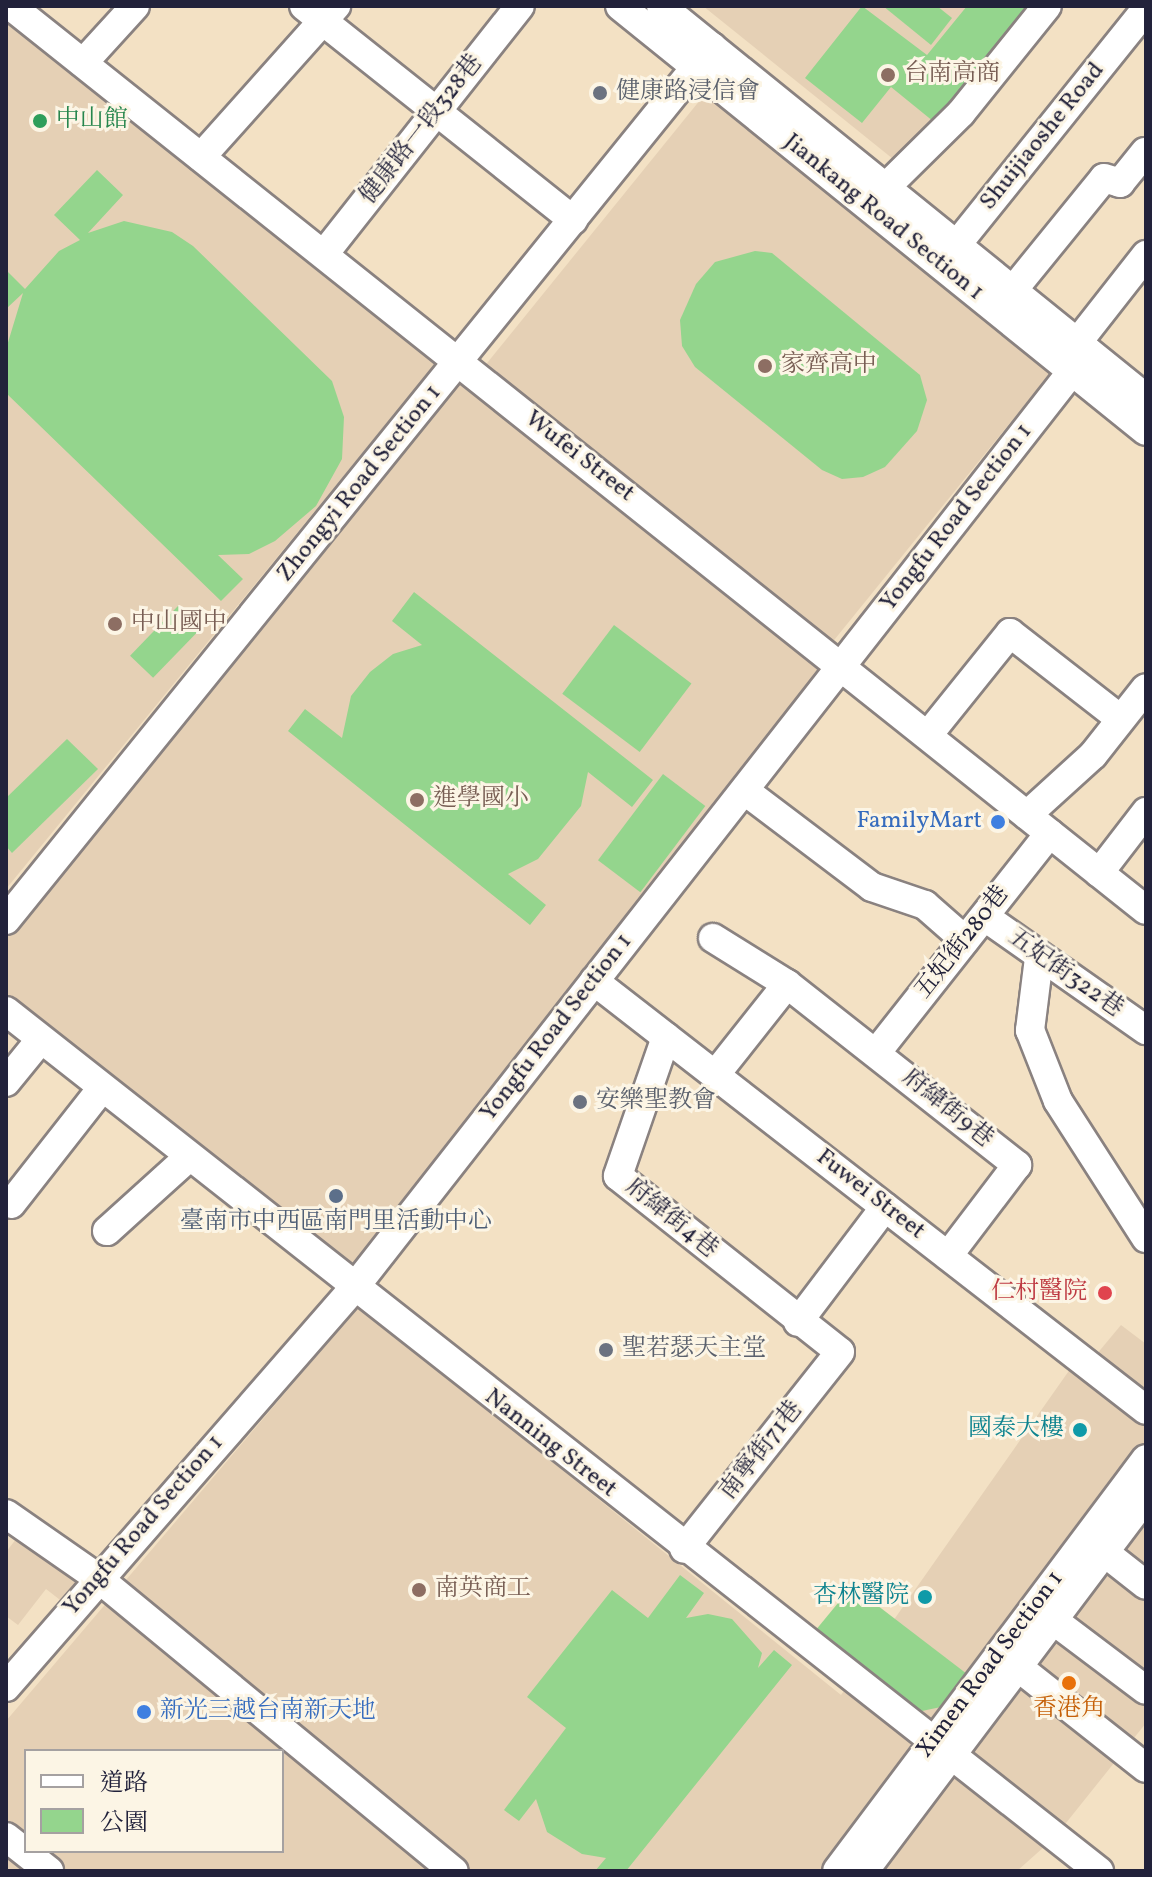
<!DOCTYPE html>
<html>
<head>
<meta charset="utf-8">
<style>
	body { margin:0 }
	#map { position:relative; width:1152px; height:1877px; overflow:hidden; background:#f3e1c4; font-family:Vollkorn,"Noto Serif TC",serif }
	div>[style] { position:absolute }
	.built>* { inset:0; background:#e5d0b5; transform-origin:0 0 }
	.green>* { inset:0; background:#94d58d; transform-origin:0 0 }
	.roads { filter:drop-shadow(2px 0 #8a8280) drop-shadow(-2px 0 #8a8280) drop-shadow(0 2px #8a8280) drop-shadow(0 -2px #8a8280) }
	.minor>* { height:28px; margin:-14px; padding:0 14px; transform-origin:14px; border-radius:14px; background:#fff }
	.dots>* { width:22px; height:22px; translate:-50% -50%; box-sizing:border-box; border:4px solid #fcf5e5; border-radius:50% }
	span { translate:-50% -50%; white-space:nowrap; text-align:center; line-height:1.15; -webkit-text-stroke:6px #fcf5e5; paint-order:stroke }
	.education-label { font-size:24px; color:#785e54 }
	.left { translate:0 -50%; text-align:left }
	.worship-label { font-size:24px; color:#5b616d }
	.leisure-label { font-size:24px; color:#27864d }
	.street-label { font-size:24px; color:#22223b }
	.shop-label { font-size:24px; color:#366cbe }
	.right { translate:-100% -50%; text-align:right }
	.service-label { font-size:24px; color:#4e5e75 }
	.health-label { font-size:24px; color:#be3a42 }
	.culture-label { font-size:24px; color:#0d838f }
	.food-label { font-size:24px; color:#c56008 }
	.frame { position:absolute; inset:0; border:8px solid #22223b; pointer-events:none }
	.legend { position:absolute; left:24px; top:1749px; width:260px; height:104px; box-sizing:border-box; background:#fcf5e5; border:2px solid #a5a1a1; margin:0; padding:10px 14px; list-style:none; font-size:24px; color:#22223b }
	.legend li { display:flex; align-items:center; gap:16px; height:40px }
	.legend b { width:40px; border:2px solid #a5a1a1 }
</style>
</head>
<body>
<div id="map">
	<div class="built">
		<div style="clip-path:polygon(703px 6px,1042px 6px,903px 167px)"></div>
		<div style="clip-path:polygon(6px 13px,440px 358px,6px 889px)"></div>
		<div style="left:709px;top:89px;width:444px;height:360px;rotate:39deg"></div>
		<div style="clip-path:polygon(461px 378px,822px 664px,355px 1269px,6px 993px,6px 935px)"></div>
		<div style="clip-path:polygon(evenodd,359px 1306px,841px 1695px,1073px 1365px,1146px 1422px,1146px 1723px,1054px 1838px,1017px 1871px,6px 1871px,6px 1721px,359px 1306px,26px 1751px,282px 1751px,282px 1851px,26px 1851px,26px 1751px)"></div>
		<div style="clip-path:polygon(1121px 1325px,1146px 1344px,1146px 1393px,1096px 1355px)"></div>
		<div style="clip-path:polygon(20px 1534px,80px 1583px,73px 1610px,46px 1589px,18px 1625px,6px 1616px,6px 1552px)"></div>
	</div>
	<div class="green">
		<div style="clip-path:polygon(862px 6px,927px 55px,967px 6px,1038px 6px,939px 126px,891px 87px,862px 123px,805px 78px)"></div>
		<div style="clip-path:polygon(883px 6px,937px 6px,952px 18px,931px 45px)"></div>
		<div style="clip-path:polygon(97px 170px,123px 195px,88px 233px,124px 221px,172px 232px,193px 246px,332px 381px,344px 417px,342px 459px,316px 506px,275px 541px,249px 554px,218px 555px,243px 579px,221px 601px,6px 393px,6px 349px,23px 293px,6px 309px,6px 270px,25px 289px,59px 251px,80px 240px,54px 215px)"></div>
		<div style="clip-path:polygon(755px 251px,772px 253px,920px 375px,927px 400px,917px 431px,885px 467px,863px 477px,842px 479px,822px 470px,695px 367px,682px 346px,680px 320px,696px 284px,715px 262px)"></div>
		<div style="clip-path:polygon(414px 592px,653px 780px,632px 807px,588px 772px,581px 806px,538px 859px,508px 874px,546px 905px,530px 925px,288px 731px,305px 709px,342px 738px,351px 696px,370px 672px,393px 654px,422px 645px,392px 621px)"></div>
		<div style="left:178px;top:606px;width:32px;height:69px;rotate:44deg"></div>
		<div style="left:614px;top:625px;width:97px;height:86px;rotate:37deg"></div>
		<div style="clip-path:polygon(67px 739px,98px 769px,12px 853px,6px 846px,6px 798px)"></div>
		<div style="left:663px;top:774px;width:53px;height:108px;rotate:37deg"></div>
		<div style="clip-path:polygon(680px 1575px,704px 1593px,686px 1618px,708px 1614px,732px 1619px,762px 1653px,758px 1668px,774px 1650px,792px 1665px,626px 1871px,595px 1871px,606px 1858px,582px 1854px,547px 1832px,536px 1799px,519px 1821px,504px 1810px,566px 1728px,527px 1697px,612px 1590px,648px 1618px)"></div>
		<div style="clip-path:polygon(852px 1586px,967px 1674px,941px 1707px,917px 1712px,815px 1631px)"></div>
	</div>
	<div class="roads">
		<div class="minor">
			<div style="left:11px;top:6px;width:1451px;rotate:38.54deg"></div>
			<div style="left:304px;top:6px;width:344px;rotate:38.5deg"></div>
			<div style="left:620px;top:6px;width:676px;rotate:38.94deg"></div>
			<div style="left:661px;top:6px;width:624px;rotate:38.95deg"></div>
			<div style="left:83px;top:63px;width:77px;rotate:-47.6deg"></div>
			<div style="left:201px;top:157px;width:203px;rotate:-48.2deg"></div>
			<div style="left:886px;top:187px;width:105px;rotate:-44.6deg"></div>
			<div style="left:961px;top:113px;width:137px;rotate:-51.2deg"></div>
			<div style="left:324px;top:254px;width:316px;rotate:-51.7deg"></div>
			<div style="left:946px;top:258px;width:319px;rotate:-51.2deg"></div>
			<div style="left:1013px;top:290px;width:144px;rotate:-50.9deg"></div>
			<div style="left:1104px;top:178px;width:17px;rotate:17deg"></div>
			<div style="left:1120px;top:183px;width:40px;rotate:-51deg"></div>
			<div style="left:1077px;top:343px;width:112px;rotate:-51.9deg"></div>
			<div style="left:928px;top:735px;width:131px;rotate:-51.2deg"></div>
			<div style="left:1010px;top:633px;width:138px;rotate:37.9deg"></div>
			<div style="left:749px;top:794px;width:154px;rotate:37.1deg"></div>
			<div style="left:872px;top:887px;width:56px;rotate:18.8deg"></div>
			<div style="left:925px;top:905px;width:53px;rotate:41.2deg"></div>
			<div style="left:1027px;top:815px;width:89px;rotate:-42.3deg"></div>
			<div style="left:1093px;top:755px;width:85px;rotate:-51.7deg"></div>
			<div style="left:1099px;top:873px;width:77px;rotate:-52.4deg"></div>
			<div style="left:985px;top:917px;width:197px;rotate:35.1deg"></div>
			<div style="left:6px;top:920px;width:1123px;rotate:-51.04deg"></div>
			<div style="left:713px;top:938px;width:87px;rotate:31.9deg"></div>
			<div style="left:787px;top:984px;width:293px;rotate:38.2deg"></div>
			<div style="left:1017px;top:1165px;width:114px;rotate:127.2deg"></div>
			<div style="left:1039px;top:958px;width:73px;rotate:97.1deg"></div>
			<div style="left:1030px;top:1030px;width:76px;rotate:68.5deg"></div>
			<div style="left:1058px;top:1101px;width:163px;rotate:57.3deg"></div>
			<div style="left:594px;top:981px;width:699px;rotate:37.85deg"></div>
			<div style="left:6px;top:1011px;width:1391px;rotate:38.2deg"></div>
			<div style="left:666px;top:1037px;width:147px;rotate:109.1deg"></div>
			<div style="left:618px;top:1176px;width:283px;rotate:38.4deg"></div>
			<div style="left:840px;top:1352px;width:251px;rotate:128.4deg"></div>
			<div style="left:876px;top:1053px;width:280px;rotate:-51.7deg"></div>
			<div style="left:715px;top:1075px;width:116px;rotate:-51.6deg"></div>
			<div style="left:6px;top:1082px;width:55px;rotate:-50.9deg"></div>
			<div style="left:11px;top:1204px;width:147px;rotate:-51.9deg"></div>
			<div style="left:107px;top:1231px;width:110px;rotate:-42.1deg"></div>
			<div style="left:798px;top:1322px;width:144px;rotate:-52.9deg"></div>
			<div style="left:6px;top:1514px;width:112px;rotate:34.8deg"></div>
			<div style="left:98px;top:1578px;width:461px;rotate:39.5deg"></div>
			<div style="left:1104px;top:1552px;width:53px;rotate:38.2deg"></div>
			<div style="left:1053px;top:1620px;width:116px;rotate:37deg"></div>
			<div style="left:1018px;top:1667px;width:163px;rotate:38.3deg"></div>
			<div style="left:6px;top:1687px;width:529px;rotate:-48.91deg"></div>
			<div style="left:354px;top:1288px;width:1190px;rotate:-51.93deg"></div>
			<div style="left:6px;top:1837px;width:55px;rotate:38.3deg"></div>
			<div style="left:837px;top:1871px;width:515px;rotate:-53.13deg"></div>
			<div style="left:864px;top:1871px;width:468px;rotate:-53deg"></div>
		</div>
	</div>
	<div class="dots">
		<div style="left:888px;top:75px;background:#8d6e63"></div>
		<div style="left:600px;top:93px;background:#6b7280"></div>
		<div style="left:40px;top:121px;background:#2e9e5b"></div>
		<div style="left:765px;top:366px;background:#8d6e63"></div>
		<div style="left:115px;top:624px;background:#8d6e63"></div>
		<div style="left:417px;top:800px;background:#8d6e63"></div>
		<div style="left:998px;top:822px;background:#3f7fe0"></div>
		<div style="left:580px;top:1102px;background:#6b7280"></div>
		<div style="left:336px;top:1196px;background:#5c6f8a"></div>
		<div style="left:1105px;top:1293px;background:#e0444e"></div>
		<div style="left:606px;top:1350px;background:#6b7280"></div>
		<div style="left:1080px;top:1430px;background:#0f9aa8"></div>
		<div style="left:419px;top:1590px;background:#8d6e63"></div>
		<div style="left:925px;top:1597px;background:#0f9aa8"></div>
		<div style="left:1069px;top:1683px;background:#e8710a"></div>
		<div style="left:144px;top:1712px;background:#3f7fe0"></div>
	</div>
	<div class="education-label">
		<span class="left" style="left:904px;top:75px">台南高商</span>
		<span class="left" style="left:781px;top:366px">家齊高中</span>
		<span class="left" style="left:131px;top:624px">中山國中</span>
		<span class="left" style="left:433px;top:800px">進學國小</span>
		<span class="left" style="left:435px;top:1590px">南英商工</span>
	</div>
	<div class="worship-label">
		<span class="left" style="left:616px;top:93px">健康路浸信會</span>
		<span class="left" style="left:596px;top:1102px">安樂聖教會</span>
		<span class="left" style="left:622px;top:1350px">聖若瑟天主堂</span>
	</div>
	<div class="leisure-label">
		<span class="left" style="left:56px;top:121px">中山館</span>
	</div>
	<div class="street-label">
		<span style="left:422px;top:130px;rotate:-52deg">健康路一段328巷</span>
		<span style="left:1043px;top:137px;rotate:-51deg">Shuijiaoshe Road</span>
		<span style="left:883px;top:218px;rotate:39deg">Jiankang Road Section 1</span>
		<span style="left:579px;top:457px;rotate:38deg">Wufei Street</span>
		<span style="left:360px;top:484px;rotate:-51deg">Zhongyi Road Section 1</span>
		<span style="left:957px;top:518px;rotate:-52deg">Yongfu Road Section 1</span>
		<span style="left:963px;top:943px;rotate:-52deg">五妃街280巷</span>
		<span style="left:1065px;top:974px;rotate:35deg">五妃街322巷</span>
		<span style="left:557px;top:1028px;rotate:-52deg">Yongfu Road Section 1</span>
		<span style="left:947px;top:1109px;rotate:39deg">府緯街9巷</span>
		<span style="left:870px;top:1195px;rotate:38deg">Fuwei Street</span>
		<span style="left:671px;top:1219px;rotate:39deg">府緯街4巷</span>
		<span style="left:550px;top:1444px;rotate:38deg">Nanning Street</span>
		<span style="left:762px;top:1451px;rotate:-52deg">南寧街71巷</span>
		<span style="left:144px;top:1526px;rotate:-49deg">Yongfu Road Section 1</span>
		<span style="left:991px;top:1665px;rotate:-53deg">Ximen Road Section 1</span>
	</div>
	<div class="shop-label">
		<span class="right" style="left:982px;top:822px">FamilyMart</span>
		<span class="left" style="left:160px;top:1712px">新光三越台南新天地</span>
	</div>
	<div class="service-label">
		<span style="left:336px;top:1223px">臺南市中西區南門里活動中心</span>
	</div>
	<div class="health-label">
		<span class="right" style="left:1087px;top:1293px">仁村醫院</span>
	</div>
	<div class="culture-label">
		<span class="right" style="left:1064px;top:1430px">國泰大樓</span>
		<span class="right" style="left:909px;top:1597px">杏林醫院</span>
	</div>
	<div class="food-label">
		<span style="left:1069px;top:1710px">香港角</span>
	</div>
	<div class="frame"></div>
	<ul class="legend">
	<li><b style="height:10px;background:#fff"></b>道路</li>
	<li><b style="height:22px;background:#94d58d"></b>公園</li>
	</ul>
</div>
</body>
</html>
